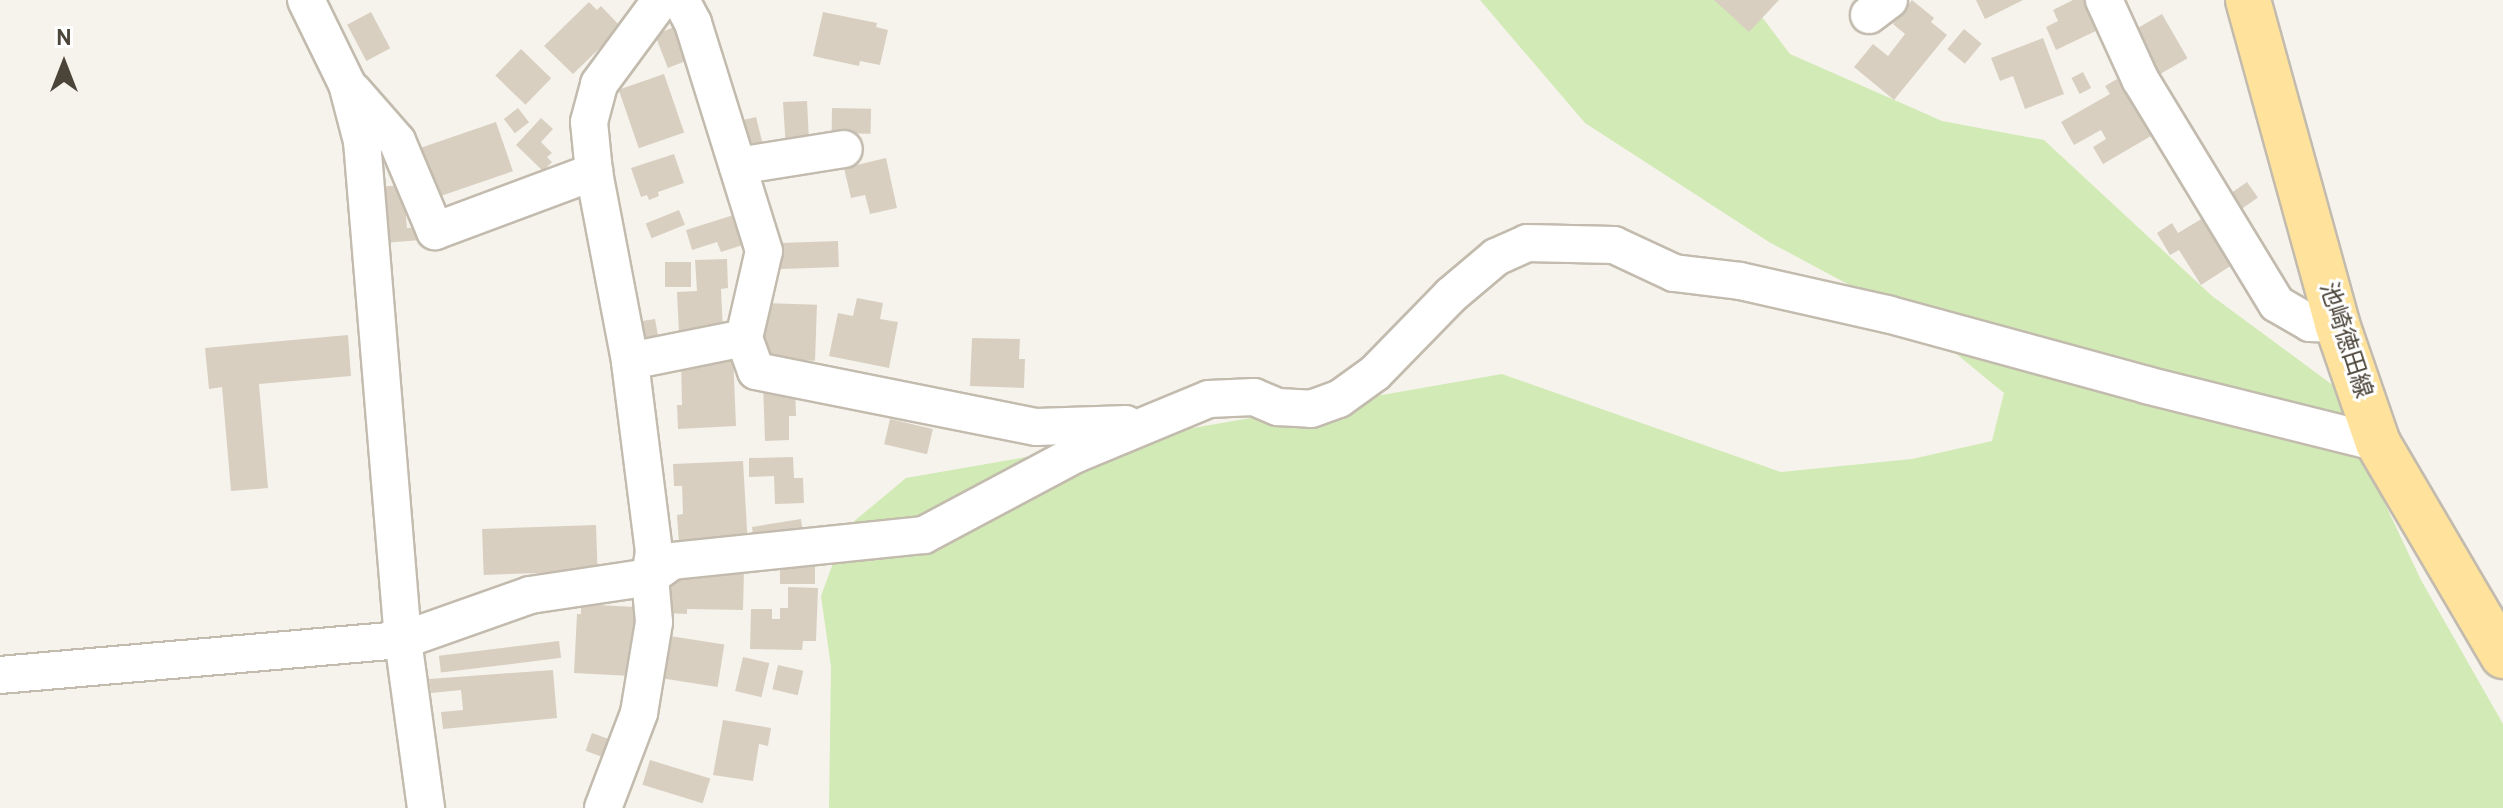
<!DOCTYPE html>
<html>
<head>
<meta charset="utf-8">
<style>
	body { margin:0 }
	#map { position:relative; width:2503px; height:808px; overflow:hidden; background:#f6f3ec; font-family:Overpass,"Noto Sans JP",sans-serif }
	div>[style] { position:absolute }
	.green>* { inset:0; background:#d2eab5 }
	.building>* { inset:0; background:#d8cfc1; transform-origin:0 0 }
	.roads { filter:drop-shadow(2px 0 #c2bbae) drop-shadow(-2px 0 #c2bbae) drop-shadow(0 2px #c2bbae) drop-shadow(0 -2px #c2bbae) }
	.minor>* { height:36px; margin:-18px; padding:0 18px; transform-origin:18px; border-radius:18px; background:#fff }
	.major>* { height:44px; margin:-22px; padding:0 22px; transform-origin:22px; border-radius:22px; background:#ffe39c }
	span { translate:-50% -50%; white-space:nowrap; text-align:center; line-height:1.15; -webkit-text-stroke:6px #fff; paint-order:stroke }
	.street-label { font-size:24px; color:#4b4439 }
	.north { position:absolute; left:24px; top:24px; width:80px; height:80px; -webkit-text-stroke:6px #fff; paint-order:stroke; rotate:0deg; font-size:22px; font-weight:700; line-height:32px; text-align:center; color:#4b4439 }
	.north::after { content:''; display:block; margin:auto; width:28px; height:36px; background:#4b4439; clip-path:polygon(50% 0,100% 100%,50% 72%,0 100%) }
</style>
</head>
<body>
<div id="map">
	<div class="green">
		<div style="clip-path:polygon(1480px 0,1749px 0,1790px 54px,1942px 121px,2044px 140px,2212px 296px,2338px 389px,2370px 472px,2421px 580px,2503px 724px,2503px 808px,829px 808px,831px 667px,821px 596px,846px 528px,906px 478px,1502px 374px,1781px 472px,1912px 459px,1992px 441px,2004px 393px,1915px 320px,1769px 242px,1585px 123px)"></div>
	</div>
	<div class="building">
		<div style="clip-path:polygon(1714px 0,1779px 0,1749px 32px)"></div>
		<div style="clip-path:polygon(1912px 0,1934px 18px,1931px 22px,1947px 35px,1894px 100px,1854px 67px,1873px 44px,1888px 56px,1905px 34px,1893px 24px)"></div>
		<div style="clip-path:polygon(1976px 0,2023px 0,1985px 19px)"></div>
		<div style="clip-path:polygon(2073px 0,2088px 0,2102px 28px,2056px 50px,2046px 27px,2058px 21px,2053px 10px)"></div>
		<div style="clip-path:polygon(589px 2px,597px 10px,601px 6px,619px 25px,625px 19px,606px 51px,602px 46px,573px 74px,544px 46px)"></div>
		<div style="left:371px;top:12px;width:41px;height:27px;rotate:62deg"></div>
		<div style="clip-path:polygon(823px 12px,877px 23px,876px 27px,888px 30px,880px 65px,860px 61px,859px 66px,813px 56px)"></div>
		<div style="left:2162px;top:14px;width:51px;height:34px;rotate:60deg"></div>
		<div style="left:682px;top:24px;width:36px;height:29px;rotate:69deg"></div>
		<div style="left:1964px;top:29px;width:23px;height:26px;rotate:40deg"></div>
		<div style="clip-path:polygon(2043px 38px,2064px 94px,2025px 109px,2013px 76px,2000px 81px,1991px 58px)"></div>
		<div style="left:521px;top:49px;width:42px;height:37px;rotate:44deg"></div>
		<div style="left:2083px;top:72px;width:18px;height:13px;rotate:63deg"></div>
		<div style="left:664px;top:74px;width:62px;height:48px;rotate:71deg"></div>
		<div style="clip-path:polygon(2117px 79px,2151px 136px,2103px 164px,2093px 147px,2106px 139px,2101px 130px,2074px 145px,2061px 122px,2110px 94px,2105px 86px)"></div>
		<div style="clip-path:polygon(807px 101px,809px 141px,786px 150px,783px 102px)"></div>
		<div style="left:518px;top:108px;width:18px;height:18px;rotate:52deg"></div>
		<div style="left:832px;top:108px;width:39px;height:25px;rotate:1deg"></div>
		<div style="left:756px;top:117px;width:34px;height:16px;rotate:76deg"></div>
		<div style="clip-path:polygon(541px 118px,553px 129px,541px 142px,552px 153px,547px 157px,552px 162px,543px 171px,516px 145px)"></div>
		<div style="left:496px;top:122px;width:52px;height:81px;rotate:71deg"></div>
		<div style="clip-path:polygon(674px 154px,684px 183px,658px 192px,659px 196px,649px 200px,647px 195px,641px 197px,631px 168px)"></div>
		<div style="clip-path:polygon(886px 158px,897px 208px,870px 214px,865px 195px,851px 198px,844px 168px)"></div>
		<div style="left:2247px;top:182px;width:19px;height:20px;rotate:55deg"></div>
		<div style="clip-path:polygon(403px 185px,407px 228px,420px 227px,421px 240px,383px 243px,378px 187px)"></div>
		<div style="left:679px;top:210px;width:16px;height:36px;rotate:68deg"></div>
		<div style="clip-path:polygon(740px 213px,749px 243px,721px 252px,717px 242px,692px 250px,686px 230px)"></div>
		<div style="clip-path:polygon(2203px 218px,2232px 265px,2201px 285px,2179px 250px,2170px 255px,2157px 233px,2172px 223px,2178px 233px)"></div>
		<div style="left:838px;top:241px;width:26px;height:58px;rotate:88deg"></div>
		<div style="clip-path:polygon(727px 259px,728px 288px,721px 289px,723px 332px,679px 333px,677px 292px,697px 291px,695px 260px)"></div>
		<div style="left:665px;top:262px;width:26px;height:25px"></div>
		<div style="clip-path:polygon(857px 298px,883px 303px,880px 319px,898px 322px,889px 368px,829px 356px,838px 313px,853px 316px)"></div>
		<div style="left:764px;top:303px;width:53px;height:56px;rotate:2deg"></div>
		<div style="clip-path:polygon(640px 307px,642px 321px,655px 319px,659px 341px,636px 345px,630px 309px)"></div>
		<div style="clip-path:polygon(348px 335px,351px 376px,259px 384px,268px 488px,231px 491px,222px 387px,209px 389px,205px 348px)"></div>
		<div style="clip-path:polygon(972px 338px,1020px 339px,1019px 359px,1025px 359px,1024px 388px,970px 386px)"></div>
		<div style="clip-path:polygon(733px 353px,736px 426px,678px 429px,677px 405px,682px 405px,681px 359px)"></div>
		<div style="clip-path:polygon(763px 383px,795px 383px,796px 416px,789px 416px,789px 440px,765px 441px)"></div>
		<div style="left:890px;top:419px;width:44px;height:26px;rotate:13deg"></div>
		<div style="clip-path:polygon(793px 457px,794px 478px,803px 478px,804px 503px,775px 504px,774px 476px,749px 477px,749px 458px)"></div>
		<div style="clip-path:polygon(743px 461px,748px 546px,679px 544px,677px 515px,683px 514px,682px 486px,674px 486px,673px 464px)"></div>
		<div style="clip-path:polygon(801px 519px,803px 534px,755px 551px,752px 527px)"></div>
		<div style="left:596px;top:525px;width:46px;height:114px;rotate:88deg"></div>
		<div style="left:780px;top:561px;width:35px;height:23px"></div>
		<div style="clip-path:polygon(744px 569px,743px 610px,687px 609px,687px 614px,664px 613px,665px 575px)"></div>
		<div style="clip-path:polygon(788px 587px,818px 588px,816px 641px,803px 641px,802px 650px,750px 649px,751px 609px,772px 609px,772px 619px,780px 619px,780px 608px,788px 608px)"></div>
		<div style="clip-path:polygon(581px 604px,635px 607px,631px 676px,574px 673px,577px 614px,581px 614px)"></div>
		<div style="left:670px;top:636px;width:55px;height:43px;rotate:9deg"></div>
		<div style="left:559px;top:641px;width:17px;height:121px;rotate:83deg"></div>
		<div style="left:743px;top:657px;width:27px;height:35px;rotate:13deg"></div>
		<div style="left:778px;top:665px;width:26px;height:25px;rotate:13deg"></div>
		<div style="clip-path:polygon(553px 670px,557px 718px,443px 729px,441px 712px,463px 710px,461px 690px,431px 693px,429px 679px)"></div>
		<div style="clip-path:polygon(723px 720px,771px 728px,768px 746px,759px 744px,753px 781px,713px 775px)"></div>
		<div style="left:592px;top:733px;width:23px;height:19px;rotate:20deg"></div>
		<div style="left:650px;top:760px;width:63px;height:26px;rotate:17deg"></div>
	</div>
	<div class="roads">
		<div class="minor">
			<div style="left:306px;top:0;width:93px;rotate:64deg"></div>
			<div style="left:347px;top:84px;width:59px;rotate:75.3deg"></div>
			<div style="left:362px;top:141px;width:501px;rotate:85.3deg"></div>
			<div style="left:403px;top:640px;width:170px;rotate:82.2deg"></div>
			<div style="left:2104px;top:0;width:87px;rotate:65.5deg"></div>
			<div style="left:2140px;top:79px;width:263px;rotate:58.7deg"></div>
			<div style="left:2277px;top:304px;width:38px;rotate:30deg"></div>
			<div style="left:2310px;top:323px;width:27px;rotate:2deg"></div>
			<div style="left:1869px;top:15px;width:25px;rotate:-37deg"></div>
			<div style="left:353px;top:91px;width:67px;rotate:48.7deg"></div>
			<div style="left:397px;top:141px;width:98px;rotate:67.1deg"></div>
			<div style="left:435px;top:231px;width:170px;rotate:-20.4deg"></div>
			<div style="left:738px;top:166px;width:107px;rotate:-9.1deg"></div>
			<div style="left:744px;top:338px;width:35px;rotate:70deg"></div>
			<div style="left:756px;top:371px;width:286px;rotate:11.3deg"></div>
			<div style="left:1036px;top:427px;width:90px;rotate:-1.9deg"></div>
			<div style="left:630px;top:361px;width:116px;rotate:-11.4deg"></div>
			<div style="left:744px;top:338px;width:89px;rotate:-77.1deg"></div>
			<div style="left:764px;top:251px;width:239px;rotate:-107.3deg"></div>
			<div style="left:693px;top:23px;width:26px;rotate:-118deg"></div>
			<div style="left:0;top:675px;width:405px;rotate:-5deg"></div>
			<div style="left:403px;top:640px;width:135px;rotate:-19.5deg"></div>
			<div style="left:530px;top:595px;width:121px;rotate:-8.5deg"></div>
			<div style="left:650px;top:577px;width:27px;rotate:-36deg"></div>
			<div style="left:672px;top:561px;width:253px;rotate:-5.9deg"></div>
			<div style="left:924px;top:535px;width:172px;rotate:-28.1deg"></div>
			<div style="left:1076px;top:454px;width:144px;rotate:-22.5deg"></div>
			<div style="left:1209px;top:399px;width:45px;rotate:-2.5deg"></div>
			<div style="left:1254px;top:397px;width:26px;rotate:23deg"></div>
			<div style="left:1278px;top:407px;width:33px;rotate:3deg"></div>
			<div style="left:1311px;top:409px;width:30px;rotate:-20deg"></div>
			<div style="left:1339px;top:399px;width:44px;rotate:-35.8deg"></div>
			<div style="left:1375px;top:373px;width:109px;rotate:-45.7deg"></div>
			<div style="left:1451px;top:295px;width:59px;rotate:-40.2deg"></div>
			<div style="left:1496px;top:257px;width:34px;rotate:-24deg"></div>
			<div style="left:1527px;top:243px;width:87px;rotate:1.3deg"></div>
			<div style="left:1614px;top:245px;width:66px;rotate:25deg"></div>
			<div style="left:1674px;top:273px;width:66px;rotate:6.9deg"></div>
			<div style="left:1740px;top:281px;width:151px;rotate:12.7deg"></div>
			<div style="left:1887px;top:314px;width:269px;rotate:15.3deg"></div>
			<div style="left:2146px;top:385px;width:239px;rotate:14deg"></div>
			<div style="left:603px;top:808px;width:102px;rotate:-69.2deg"></div>
			<div style="left:639px;top:713px;width:92px;rotate:-80.6deg"></div>
			<div style="left:654px;top:622px;width:45px;rotate:-95.1deg"></div>
			<div style="left:650px;top:577px;width:25px;rotate:-81deg"></div>
			<div style="left:654px;top:552px;width:193px;rotate:-97.2deg"></div>
			<div style="left:630px;top:361px;width:192px;rotate:-100.8deg"></div>
			<div style="left:594px;top:172px;width:50px;rotate:-95.7deg"></div>
			<div style="left:589px;top:122px;width:39px;rotate:-75deg"></div>
			<div style="left:599px;top:84px;width:104px;rotate:-53.6deg"></div>
		</div>
		<div class="major">
			<div style="left:2248px;top:0;width:336px;rotate:74.6deg"></div>
			<div style="left:2337px;top:324px;width:126px;rotate:71deg"></div>
			<div style="left:2378px;top:443px;width:247px;rotate:59.6deg"></div>
		</div>
	</div>
	<div class="street-label">
		<span style="left:2344px;top:341px;rotate:72deg">池崎徳田線</span>
	</div>
	<div class="north">N</div>
</div>
</body>
</html>
